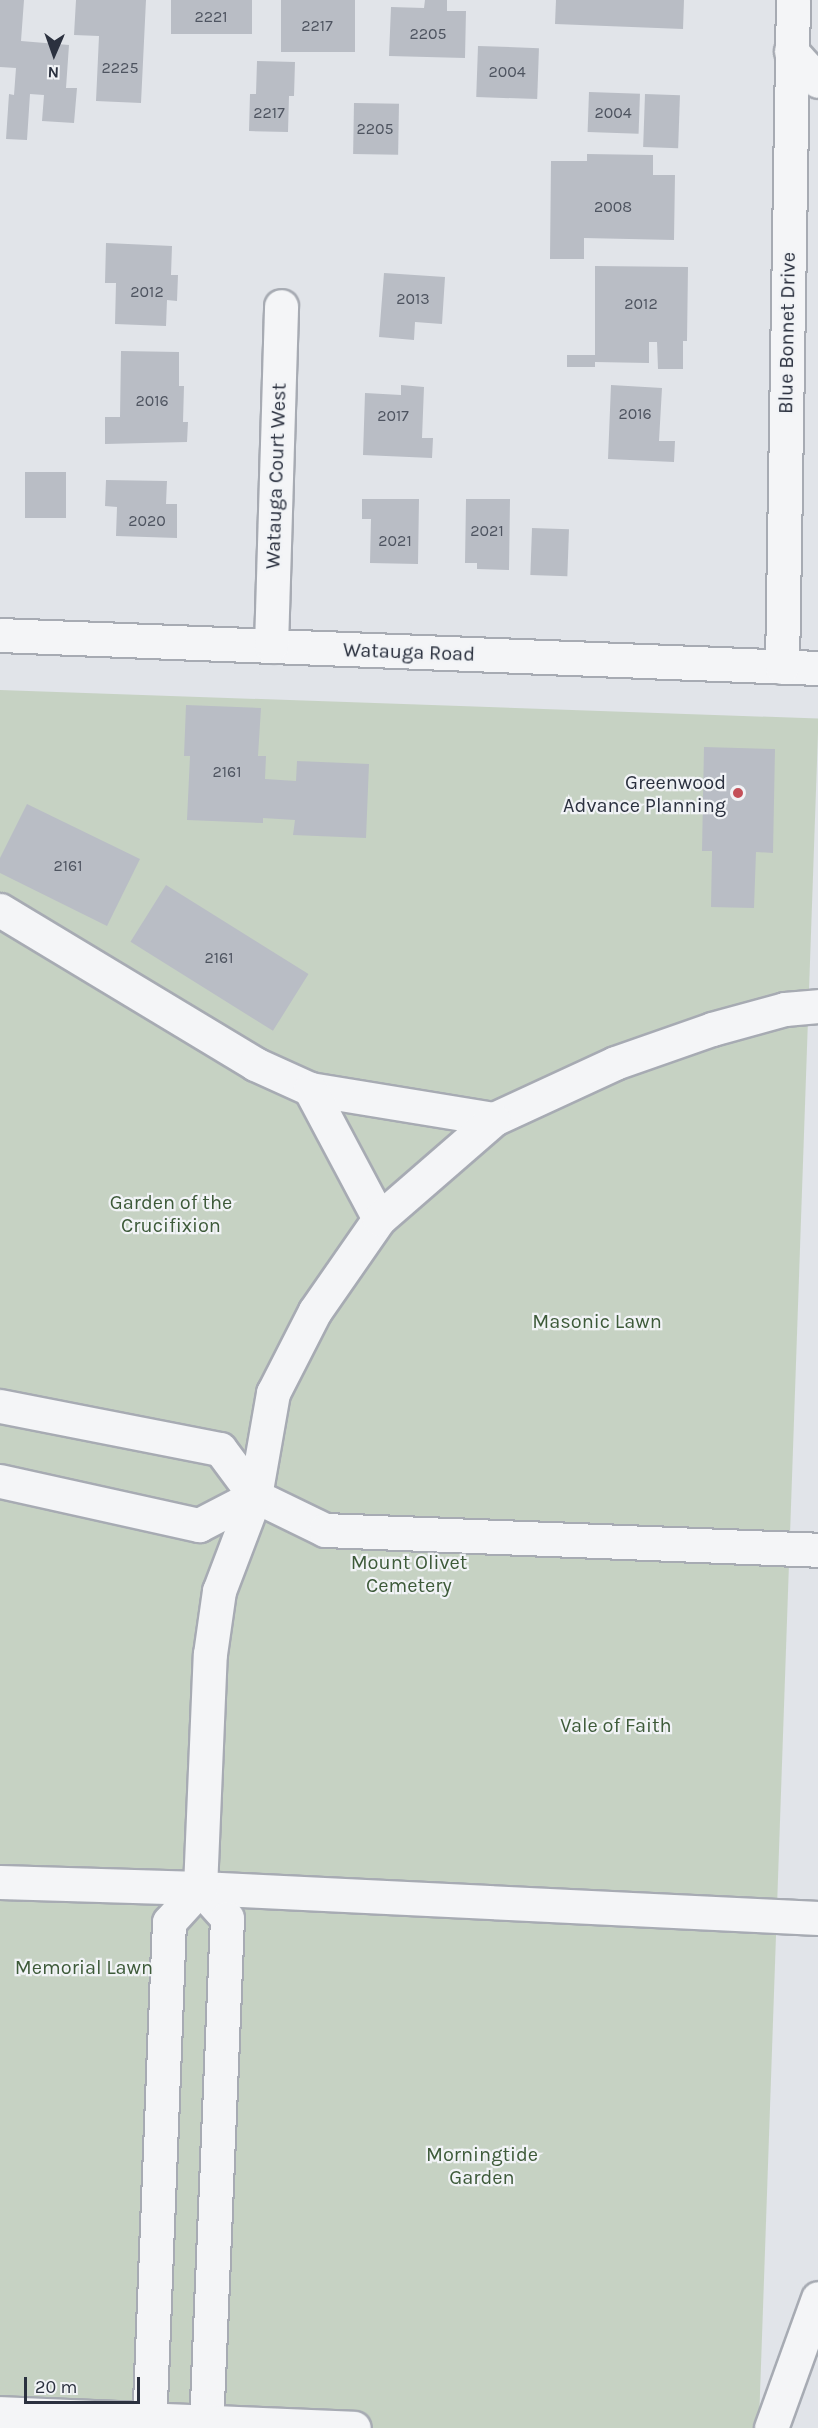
<!DOCTYPE html>
<html>
<head>
<meta charset="utf-8">
<style>
	body { margin:0 }
	#map { position:relative; width:818px; height:2428px; overflow:hidden; background:#e1e4e9; font-family:Karla,sans-serif }
	div>[style] { position:absolute }
	.green>* { inset:0; background:#c6d2c3; transform-origin:0 0 }
	.building>* { inset:0; background:#b9bdc5; transform-origin:0 0 }
	.roads { filter:drop-shadow(2px 0 #a7abb3) drop-shadow(-2px 0 #a7abb3) drop-shadow(0 2px #a7abb3) drop-shadow(0 -2px #a7abb3) }
	.minor>* { height:33px; margin:-16.5px; padding:0 16.5px; transform-origin:16.5px; border-radius:16.5px; background:#f4f5f7 }
	.dots>* { width:16px; height:16px; translate:-50% -50%; box-sizing:border-box; border:3px solid #f1f3f6; border-radius:50% }
	span { translate:-50% -50%; white-space:nowrap; text-align:center; line-height:1.15; -webkit-text-stroke:4.5px #f1f3f6; paint-order:stroke }
	.number-label { font-size:16px; color:#4e5460 }
	.number-label span { -webkit-text-stroke-width:0 }
	.street-label { font-size:20px; color:#2b313f }
	.poi-label { font-size:20px; color:#2b313f }
	.right { translate:-100% -50%; text-align:right }
	.park-label { font-size:20px; color:#3d5a39 }
	.north { position:absolute; left:24px; top:24px; width:60px; height:60px; -webkit-text-stroke:4px #f1f3f6; paint-order:stroke; rotate:182deg; font-size:16px; font-weight:700; line-height:24px; text-align:center; color:#2b313f }
	.north::after { content:''; display:block; margin:auto; width:21px; height:27px; background:#2b313f; clip-path:polygon(50% 0,100% 100%,50% 72%,0 100%) }
	.scale { position:absolute; left:24px; top:2377px; width:116px; height:27px; box-sizing:border-box; border:3px solid #2b313f; border-top:0; padding-left:8px; font-size:18px; line-height:21px; white-space:nowrap; color:#2b313f; -webkit-text-stroke:4px #f1f3f6; paint-order:stroke }
</style>
</head>
<body>
<div id="map">
	<div class="green">
		<div style="left:0;top:690px;width:819px;height:1738px;rotate:2deg"></div>
	</div>
	<div class="building">
		<div style="clip-path:polygon(0 0,24px 0,21px 41px,69px 45px,66px 88px,77px 88px,74px 123px,42px 121px,44px 95px,30px 94px,27px 140px,6px 139px,9px 94px,14px 95px,16px 68px,0 67px)"></div>
		<div style="clip-path:polygon(76px 0,146px 0,141px 103px,96px 101px,99px 36px,74px 35px)"></div>
		<div style="left:171px;top:0;width:81px;height:34px"></div>
		<div style="left:281px;top:0;width:74px;height:52px"></div>
		<div style="clip-path:polygon(425px 0,447px 0,447px 11px,466px 11px,465px 58px,389px 56px,391px 7px,424px 8px)"></div>
		<div style="clip-path:polygon(556px 0,684px 0,683px 29px,555px 24px)"></div>
		<div style="left:478px;top:46px;width:61px;height:51px;rotate:2deg"></div>
		<div style="clip-path:polygon(257px 61px,295px 62px,294px 96px,289px 96px,288px 132px,249px 131px,250px 94px,256px 94px)"></div>
		<div style="left:589px;top:92px;width:51px;height:40px;rotate:2deg"></div>
		<div style="left:645px;top:94px;width:35px;height:53px;rotate:2deg"></div>
		<div style="left:354px;top:103px;width:45px;height:51px;rotate:1deg"></div>
		<div style="clip-path:polygon(587px 154px,653px 155px,653px 175px,675px 175px,674px 240px,584px 238px,584px 259px,550px 259px,551px 161px,587px 161px)"></div>
		<div style="clip-path:polygon(106px 243px,172px 246px,171px 275px,178px 275px,177px 301px,167px 300px,166px 326px,115px 324px,116px 283px,105px 283px)"></div>
		<div style="clip-path:polygon(595px 266px,688px 267px,687px 341px,683px 341px,683px 369px,658px 369px,657px 342px,649px 342px,649px 363px,595px 362px,595px 367px,567px 367px,567px 355px,595px 355px)"></div>
		<div style="clip-path:polygon(384px 273px,445px 277px,442px 324px,415px 322px,414px 340px,379px 337px)"></div>
		<div style="clip-path:polygon(121px 351px,179px 352px,179px 386px,184px 386px,183px 422px,188px 422px,187px 442px,105px 444px,105px 417px,120px 417px)"></div>
		<div style="clip-path:polygon(401px 385px,424px 387px,422px 438px,433px 438px,432px 458px,363px 455px,365px 393px,401px 395px)"></div>
		<div style="clip-path:polygon(611px 385px,662px 388px,659px 441px,675px 441px,674px 462px,608px 459px)"></div>
		<div style="left:25px;top:472px;width:41px;height:46px"></div>
		<div style="clip-path:polygon(106px 480px,167px 481px,166px 504px,177px 504px,177px 538px,116px 536px,117px 507px,105px 506px)"></div>
		<div style="clip-path:polygon(362px 499px,419px 499px,418px 564px,370px 563px,371px 519px,362px 519px)"></div>
		<div style="clip-path:polygon(466px 499px,510px 499px,509px 570px,477px 569px,477px 563px,465px 563px)"></div>
		<div style="left:532px;top:528px;width:37px;height:47px;rotate:2deg"></div>
		<div style="clip-path:polygon(186px 705px,261px 708px,258px 756px,266px 756px,265px 779px,296px 781px,297px 761px,369px 764px,366px 838px,293px 835px,295px 820px,263px 818px,263px 823px,187px 820px,190px 756px,184px 756px)"></div>
		<div style="clip-path:polygon(704px 747px,775px 749px,773px 853px,756px 852px,754px 908px,711px 907px,712px 851px,702px 851px)"></div>
		<div style="clip-path:polygon(27px 804px,140px 859px,107px 926px,0 873px,0 858px)"></div>
		<div style="left:166px;top:885px;width:168px;height:67px;rotate:32deg"></div>
	</div>
	<div class="roads">
		<div class="minor">
			<div style="left:791px;top:51px;width:40px;rotate:48deg"></div>
			<div style="left:0;top:635px;width:819px;rotate:2.31deg"></div>
			<div style="left:271px;top:646px;width:340px;rotate:-88.3deg"></div>
			<div style="left:782px;top:667px;width:667px;rotate:-89.06deg"></div>
			<div style="left:0;top:910px;width:298px;rotate:31.1deg"></div>
			<div style="left:255px;top:1064px;width:60px;rotate:24.4deg"></div>
			<div style="left:310px;top:1089px;width:186px;rotate:9.3deg"></div>
			<div style="left:494px;top:1119px;width:133px;rotate:-24.8deg"></div>
			<div style="left:615px;top:1063px;width:103px;rotate:-19.3deg"></div>
			<div style="left:712px;top:1029px;width:76px;rotate:-15.3deg"></div>
			<div style="left:785px;top:1009px;width:33px;rotate:-5deg"></div>
			<div style="left:310px;top:1089px;width:147px;rotate:62deg"></div>
			<div style="left:0;top:1406px;width:224px;rotate:11.1deg"></div>
			<div style="left:220px;top:1449px;width:59px;rotate:53.3deg"></div>
			<div style="left:255px;top:1496px;width:78px;rotate:25.9deg"></div>
			<div style="left:325px;top:1530px;width:493px;rotate:2.3deg"></div>
			<div style="left:0;top:1481px;width:204px;rotate:12.5deg"></div>
			<div style="left:199px;top:1525px;width:63px;rotate:-27.4deg"></div>
			<div style="left:0;top:1882px;width:200px;rotate:1.7deg"></div>
			<div style="left:200px;top:1888px;width:619px;rotate:2.78deg"></div>
			<div style="left:200px;top:1888px;width:40px;rotate:48deg"></div>
			<div style="left:227px;top:1918px;width:510px;rotate:92.36deg"></div>
			<div style="left:0;top:2413px;width:354px;rotate:2.4deg"></div>
			<div style="left:149px;top:2428px;width:506px;rotate:-87.74deg"></div>
			<div style="left:169px;top:1922px;width:46px;rotate:-47.6deg"></div>
			<div style="left:200px;top:1888px;width:234px;rotate:-87.6deg"></div>
			<div style="left:210px;top:1654px;width:64px;rotate:-81.9deg"></div>
			<div style="left:219px;top:1591px;width:102px;rotate:-69.2deg"></div>
			<div style="left:255px;top:1496px;width:105px;rotate:-80.1deg"></div>
			<div style="left:273px;top:1393px;width:92px;rotate:-62.9deg"></div>
			<div style="left:315px;top:1311px;width:112px;rotate:-55.2deg"></div>
			<div style="left:379px;top:1219px;width:152px;rotate:-41deg"></div>
			<div style="left:771px;top:2428px;width:138px;rotate:-70.1deg"></div>
		</div>
	</div>
	<div class="dots">
		<div style="left:738px;top:793px;background:#c45059"></div>
	</div>
	<div class="number-label">
		<span style="left:211px;top:17px">2221</span>
		<span style="left:317px;top:26px">2217</span>
		<span style="left:428px;top:34px">2205</span>
		<span style="left:120px;top:68px">2225</span>
		<span style="left:507px;top:72px">2004</span>
		<span style="left:269px;top:113px">2217</span>
		<span style="left:613px;top:113px">2004</span>
		<span style="left:375px;top:129px">2205</span>
		<span style="left:613px;top:207px">2008</span>
		<span style="left:147px;top:292px">2012</span>
		<span style="left:413px;top:299px">2013</span>
		<span style="left:641px;top:304px">2012</span>
		<span style="left:152px;top:401px">2016</span>
		<span style="left:635px;top:414px">2016</span>
		<span style="left:393px;top:416px">2017</span>
		<span style="left:147px;top:521px">2020</span>
		<span style="left:487px;top:531px">2021</span>
		<span style="left:395px;top:541px">2021</span>
		<span style="left:227px;top:772px">2161</span>
		<span style="left:68px;top:866px">2161</span>
		<span style="left:219px;top:958px">2161</span>
	</div>
	<div class="street-label">
		<span style="left:787px;top:333px;rotate:-89deg">Blue Bonnet Drive</span>
		<span style="left:276px;top:476px;rotate:-88deg">Watauga Court West</span>
		<span style="left:409px;top:652px;rotate:2deg">Watauga Road</span>
	</div>
	<div class="poi-label">
		<span class="right" style="left:726px;top:794px">Greenwood<br>Advance Planning</span>
	</div>
	<div class="park-label">
		<span style="left:171px;top:1214px">Garden of the<br>Crucifixion</span>
		<span style="left:597px;top:1321px">Masonic Lawn</span>
		<span style="left:409px;top:1574px">Mount Olivet<br>Cemetery</span>
		<span style="left:616px;top:1725px">Vale of Faith</span>
		<span style="left:84px;top:1967px">Memorial Lawn</span>
		<span style="left:482px;top:2166px">Morningtide<br>Garden</span>
	</div>
	<div class="north">N</div>
	<div class="scale">20 m</div>
</div>
</body>
</html>
